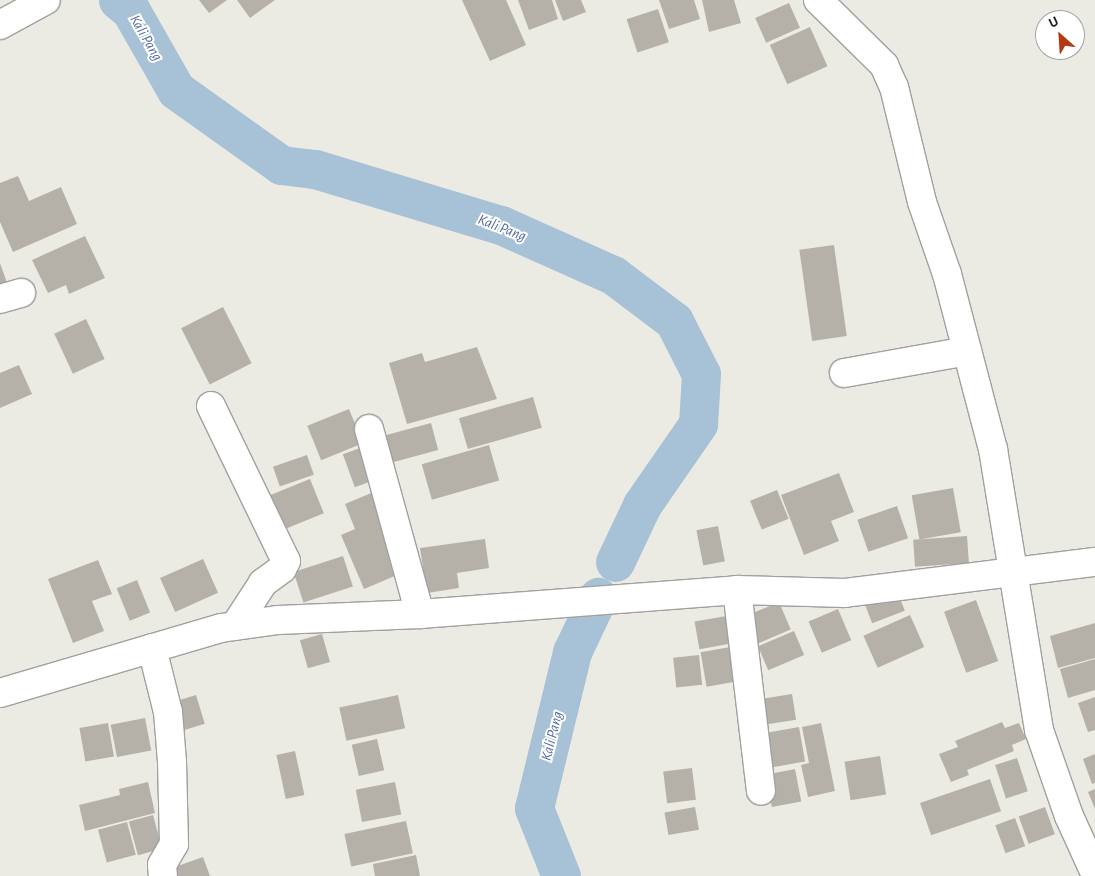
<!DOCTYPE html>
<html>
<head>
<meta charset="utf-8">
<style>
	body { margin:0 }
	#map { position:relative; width:1095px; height:876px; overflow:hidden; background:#ecebe3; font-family:"Alegreya Sans",sans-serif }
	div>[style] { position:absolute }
	.river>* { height:39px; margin:-19.5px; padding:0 19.5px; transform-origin:19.5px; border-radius:19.5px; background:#a7c1d6 }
	.building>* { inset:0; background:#b5b1a9; transform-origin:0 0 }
	.roads { filter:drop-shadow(1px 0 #a0a0a0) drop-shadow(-1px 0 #a0a0a0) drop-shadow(0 1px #a0a0a0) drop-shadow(0 -1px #a0a0a0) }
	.minor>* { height:28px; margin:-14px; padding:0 14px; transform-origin:14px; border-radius:14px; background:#fff }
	span { translate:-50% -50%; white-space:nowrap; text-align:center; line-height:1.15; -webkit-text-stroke:4px #fff; paint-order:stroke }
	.water-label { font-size:15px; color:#5368a1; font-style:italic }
	.north { position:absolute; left:1035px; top:10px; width:50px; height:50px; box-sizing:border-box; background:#fff; border:1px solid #a4a4a4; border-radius:50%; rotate:334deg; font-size:14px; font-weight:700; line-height:20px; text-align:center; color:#1c1c1c }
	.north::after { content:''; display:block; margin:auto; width:18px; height:22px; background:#b43814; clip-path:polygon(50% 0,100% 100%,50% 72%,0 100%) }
</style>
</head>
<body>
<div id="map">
	<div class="river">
		<div style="left:118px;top:0;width:17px;rotate:40deg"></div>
		<div style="left:131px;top:11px;width:91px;rotate:60.3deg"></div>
		<div style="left:176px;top:90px;width:129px;rotate:35.5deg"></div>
		<div style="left:281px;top:165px;width:34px;rotate:7deg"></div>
		<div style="left:315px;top:169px;width:194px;rotate:16.8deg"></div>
		<div style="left:501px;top:225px;width:123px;rotate:24.1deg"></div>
		<div style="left:613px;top:275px;width:76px;rotate:37deg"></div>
		<div style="left:674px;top:321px;width:59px;rotate:63deg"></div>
		<div style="left:701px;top:374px;width:50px;rotate:93.4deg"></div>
		<div style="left:698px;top:424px;width:98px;rotate:124.7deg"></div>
		<div style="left:642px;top:505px;width:63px;rotate:115.3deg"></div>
		<div style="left:561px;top:876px;width:73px;rotate:-111.7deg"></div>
		<div style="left:534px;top:808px;width:161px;rotate:-76.3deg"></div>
		<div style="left:572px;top:652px;width:61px;rotate:-64.7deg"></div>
	</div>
	<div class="building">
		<div style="clip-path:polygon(199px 0,227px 0,209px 13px)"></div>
		<div style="clip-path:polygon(237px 0,275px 0,250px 18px)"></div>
		<div style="clip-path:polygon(462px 0,506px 0,526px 45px,490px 61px)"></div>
		<div style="clip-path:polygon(518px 0,552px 0,558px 19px,529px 30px)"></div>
		<div style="clip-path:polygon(555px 0,581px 0,586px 12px,563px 21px)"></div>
		<div style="clip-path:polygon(659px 0,694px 0,700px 19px,669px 29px)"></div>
		<div style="clip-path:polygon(702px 0,734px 0,741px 23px,709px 32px)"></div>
		<div style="left:789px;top:3px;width:27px;height:37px;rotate:66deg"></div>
		<div style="left:658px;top:9px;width:35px;height:33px;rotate:72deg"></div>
		<div style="left:810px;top:27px;width:43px;height:44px;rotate:66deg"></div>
		<div style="clip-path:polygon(18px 176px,29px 201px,61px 187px,77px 224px,13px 252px,0 222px,0 183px)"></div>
		<div style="clip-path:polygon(85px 236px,105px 278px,69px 294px,66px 285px,48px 293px,32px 260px)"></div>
		<div style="left:834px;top:245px;width:92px;height:35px;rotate:82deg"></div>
		<div style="clip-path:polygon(0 263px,7px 283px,0 285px)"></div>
		<div style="left:223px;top:307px;width:63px;height:47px;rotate:63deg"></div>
		<div style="left:86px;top:319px;width:44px;height:35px;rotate:65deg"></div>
		<div style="clip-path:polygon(477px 347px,497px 399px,407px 424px,389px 363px,422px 353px,425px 362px)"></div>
		<div style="clip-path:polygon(19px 365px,32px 394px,0 408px,0 373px)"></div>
		<div style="left:533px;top:397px;width:32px;height:77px;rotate:74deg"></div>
		<div style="left:349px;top:409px;width:37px;height:45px;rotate:68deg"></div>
		<div style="left:431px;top:423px;width:28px;height:51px;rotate:75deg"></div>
		<div style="left:371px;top:444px;width:35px;height:30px;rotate:70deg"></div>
		<div style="left:489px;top:445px;width:37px;height:70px;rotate:74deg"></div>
		<div style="left:307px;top:455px;width:21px;height:36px;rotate:71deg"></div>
		<div style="clip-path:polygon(839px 473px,854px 512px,831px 521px,839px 541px,804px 555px,781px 495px)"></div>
		<div style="left:310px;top:479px;width:37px;height:52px;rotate:68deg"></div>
		<div style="left:953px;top:488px;width:45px;height:42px;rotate:80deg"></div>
		<div style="left:777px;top:490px;width:31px;height:29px;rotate:68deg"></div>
		<div style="clip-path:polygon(376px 491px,409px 570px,364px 589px,341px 535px,355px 529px,345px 504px)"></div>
		<div style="left:897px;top:506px;width:34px;height:42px;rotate:71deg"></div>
		<div style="left:718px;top:526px;width:36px;height:22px;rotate:79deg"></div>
		<div style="left:967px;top:536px;width:27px;height:54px;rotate:86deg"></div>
		<div style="clip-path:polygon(485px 539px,489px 568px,457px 573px,459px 588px,427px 593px,420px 548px)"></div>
		<div style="left:343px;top:556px;width:32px;height:52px;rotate:72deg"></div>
		<div style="left:203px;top:559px;width:37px;height:47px;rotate:66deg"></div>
		<div style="clip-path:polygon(98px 560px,112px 594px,92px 601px,104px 631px,73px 643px,48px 579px)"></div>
		<div style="left:137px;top:580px;width:35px;height:22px;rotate:68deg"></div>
		<div style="left:898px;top:593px;width:19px;height:35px;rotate:69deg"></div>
		<div style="left:976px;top:600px;width:65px;height:34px;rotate:70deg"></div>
		<div style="left:779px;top:602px;width:30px;height:35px;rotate:67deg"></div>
		<div style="left:838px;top:609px;width:34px;height:32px;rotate:67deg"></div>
		<div style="left:732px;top:615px;width:28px;height:38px;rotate:80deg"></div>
		<div style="left:910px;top:615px;width:35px;height:51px;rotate:66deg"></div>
		<div style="clip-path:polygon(1095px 623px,1095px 658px,1058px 668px,1050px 636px)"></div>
		<div style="left:794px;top:631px;width:26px;height:39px;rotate:67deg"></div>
		<div style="left:322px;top:634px;width:29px;height:23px;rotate:74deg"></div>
		<div style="left:736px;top:646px;width:35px;height:36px;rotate:80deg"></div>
		<div style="left:699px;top:655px;width:30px;height:26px;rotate:84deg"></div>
		<div style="clip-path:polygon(1095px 659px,1095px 690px,1068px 698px,1060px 669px)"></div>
		<div style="left:792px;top:694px;width:26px;height:34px;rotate:81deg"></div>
		<div style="left:196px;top:695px;width:30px;height:23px;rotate:73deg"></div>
		<div style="left:398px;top:695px;width:34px;height:60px;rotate:78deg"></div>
		<div style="clip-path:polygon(1095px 697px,1095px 730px,1088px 732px,1078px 703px)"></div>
		<div style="left:145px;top:718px;width:33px;height:35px;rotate:79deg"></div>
		<div style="clip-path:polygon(1002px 722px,1005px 728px,1019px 723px,1026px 739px,1012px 745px,1014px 751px,967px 770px,969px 775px,951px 782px,939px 754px,958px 747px,955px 741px)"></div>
		<div style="left:108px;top:723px;width:34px;height:29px;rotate:80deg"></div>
		<div style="clip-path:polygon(821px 723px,835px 791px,808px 797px,801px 765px,809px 763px,802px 727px)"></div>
		<div style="left:799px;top:727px;width:35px;height:33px;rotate:80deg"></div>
		<div style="left:377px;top:739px;width:32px;height:26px;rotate:77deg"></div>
		<div style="left:295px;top:751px;width:45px;height:19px;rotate:78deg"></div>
		<div style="clip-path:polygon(1095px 754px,1095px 783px,1092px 784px,1083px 759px)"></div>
		<div style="left:880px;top:756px;width:39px;height:36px;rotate:81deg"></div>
		<div style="left:1017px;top:758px;width:35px;height:23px;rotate:72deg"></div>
		<div style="left:692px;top:768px;width:32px;height:29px;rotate:83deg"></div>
		<div style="left:795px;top:769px;width:33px;height:30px;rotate:79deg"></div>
		<div style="left:990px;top:779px;width:34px;height:74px;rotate:71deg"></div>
		<div style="clip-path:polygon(148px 782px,155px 813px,85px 831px,79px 805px,120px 795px,119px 789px)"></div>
		<div style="left:395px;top:782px;width:33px;height:40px;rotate:79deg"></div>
		<div style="clip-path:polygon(1095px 789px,1095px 809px,1088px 792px)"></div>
		<div style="left:695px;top:807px;width:23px;height:31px;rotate:80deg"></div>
		<div style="left:1045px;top:807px;width:29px;height:28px;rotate:70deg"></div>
		<div style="left:153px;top:815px;width:35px;height:25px;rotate:75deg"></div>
		<div style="left:1015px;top:818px;width:30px;height:21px;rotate:70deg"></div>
		<div style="left:406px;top:821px;width:33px;height:63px;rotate:78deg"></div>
		<div style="left:127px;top:822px;width:34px;height:30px;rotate:75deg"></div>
		<div style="clip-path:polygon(416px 855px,420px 876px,375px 876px,373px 864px)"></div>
		<div style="clip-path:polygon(203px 857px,210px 876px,175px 876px,172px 868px)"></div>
	</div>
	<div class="roads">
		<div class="minor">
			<div style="left:818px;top:0;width:93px;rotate:44.6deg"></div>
			<div style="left:884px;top:65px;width:24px;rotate:66deg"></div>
			<div style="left:894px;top:87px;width:118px;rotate:76.3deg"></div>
			<div style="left:922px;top:202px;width:76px;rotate:70.9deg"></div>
			<div style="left:947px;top:274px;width:181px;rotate:75.3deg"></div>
			<div style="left:993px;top:449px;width:285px;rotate:80.7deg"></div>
			<div style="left:1039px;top:730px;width:91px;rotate:70.8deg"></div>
			<div style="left:1069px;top:816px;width:63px;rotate:65.5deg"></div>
			<div style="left:0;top:25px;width:52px;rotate:-28.5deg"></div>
			<div style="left:0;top:299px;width:22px;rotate:-16deg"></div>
			<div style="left:844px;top:373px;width:125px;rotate:-10.1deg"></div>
			<div style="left:211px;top:406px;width:172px;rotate:64.2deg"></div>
			<div style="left:286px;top:561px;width:9px;rotate:117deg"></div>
			<div style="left:282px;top:569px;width:24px;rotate:144deg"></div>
			<div style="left:263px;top:583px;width:51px;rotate:123.1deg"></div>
			<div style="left:369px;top:429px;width:192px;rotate:74.6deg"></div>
			<div style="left:737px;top:590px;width:202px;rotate:83.2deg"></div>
			<div style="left:152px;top:648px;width:66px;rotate:76deg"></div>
			<div style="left:168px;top:712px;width:50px;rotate:85.4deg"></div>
			<div style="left:172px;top:762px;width:82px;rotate:88.6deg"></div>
			<div style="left:174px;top:844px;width:24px;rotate:120deg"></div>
			<div style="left:162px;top:865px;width:11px;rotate:85deg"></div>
			<div style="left:0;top:693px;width:230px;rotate:-16.4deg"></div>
			<div style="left:221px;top:628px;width:58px;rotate:-8deg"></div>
			<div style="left:278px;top:620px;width:142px;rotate:-2.4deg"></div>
			<div style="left:420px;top:614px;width:318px;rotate:-4.3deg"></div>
			<div style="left:737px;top:590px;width:108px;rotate:1.6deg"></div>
			<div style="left:845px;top:593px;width:252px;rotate:-7.1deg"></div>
		</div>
	</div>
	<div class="water-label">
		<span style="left:146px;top:38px;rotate:60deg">Kali Pang</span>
		<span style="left:502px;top:228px;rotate:21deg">Kali Pang</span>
		<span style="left:552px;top:736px;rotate:-76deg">Kali Pang</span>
	</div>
	<div class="north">U</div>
</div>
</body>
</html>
